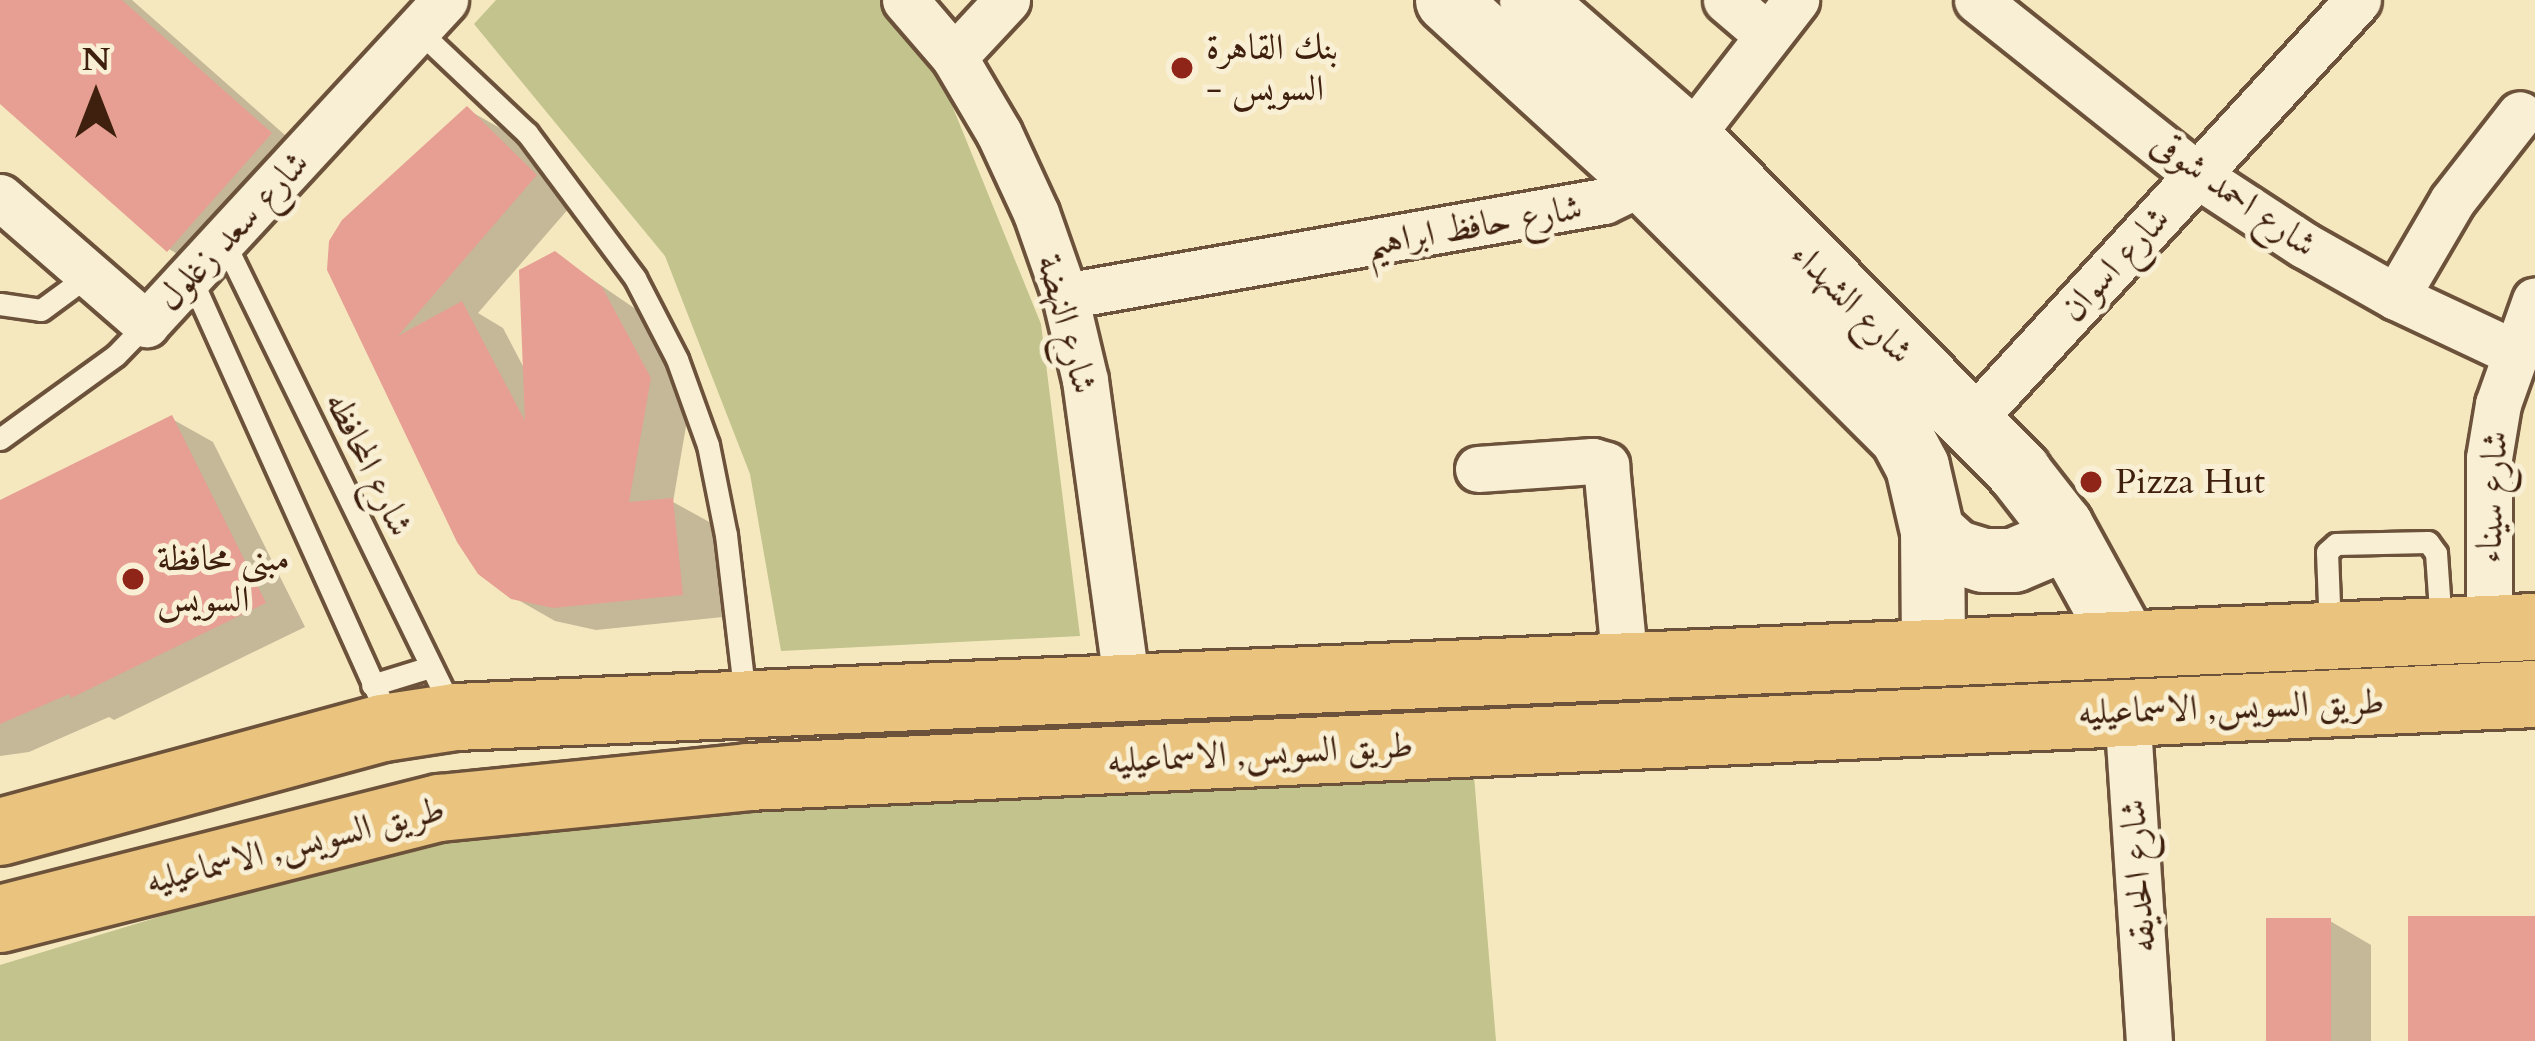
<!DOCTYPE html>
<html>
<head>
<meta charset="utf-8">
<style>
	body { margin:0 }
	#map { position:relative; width:2535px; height:1041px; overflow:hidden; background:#f5e7be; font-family:Cardo,Amiri,serif }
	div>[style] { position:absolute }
	.green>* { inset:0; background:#c2c38d }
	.shadow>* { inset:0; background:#0003 }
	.building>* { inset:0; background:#e69f92; transform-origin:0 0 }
	.roads { filter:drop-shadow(3px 0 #6c523a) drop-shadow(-3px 0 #6c523a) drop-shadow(0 3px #6c523a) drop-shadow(0 -3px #6c523a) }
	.lane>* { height:21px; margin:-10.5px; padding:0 10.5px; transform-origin:10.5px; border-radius:10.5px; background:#f8efd5 }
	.street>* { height:45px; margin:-22.5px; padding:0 22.5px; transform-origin:22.5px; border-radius:22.5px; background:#f8efd5 }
	.secondary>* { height:63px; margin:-31.5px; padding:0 31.5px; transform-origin:31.5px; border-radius:31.5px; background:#f8efd5 }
	.primary>* { height:66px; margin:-33px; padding:0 33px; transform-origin:33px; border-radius:33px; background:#eac47f }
	.dots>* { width:33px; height:33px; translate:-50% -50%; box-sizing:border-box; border:6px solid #f8efd5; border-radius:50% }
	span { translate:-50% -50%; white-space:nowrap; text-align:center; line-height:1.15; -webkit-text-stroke:10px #f8efd5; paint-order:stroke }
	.poi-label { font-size:36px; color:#3f200e }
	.left { translate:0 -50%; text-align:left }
	.street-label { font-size:36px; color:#3f200e }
	.north { position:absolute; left:36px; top:36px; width:120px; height:120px; -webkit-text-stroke:9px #f8efd5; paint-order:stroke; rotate:0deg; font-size:33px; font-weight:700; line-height:48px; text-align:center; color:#3f200e }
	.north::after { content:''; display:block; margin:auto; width:42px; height:54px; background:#3f200e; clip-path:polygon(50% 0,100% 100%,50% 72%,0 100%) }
</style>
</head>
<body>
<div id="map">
	<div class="green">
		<div style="clip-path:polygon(496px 0,882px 0,934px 61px,1041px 324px,1080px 636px,781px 651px,750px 474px,665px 256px,474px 24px)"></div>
		<div style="clip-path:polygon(1473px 764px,1496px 1041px,0 1041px,0 965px,496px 815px)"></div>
	</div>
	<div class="shadow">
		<div style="clip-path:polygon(0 0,132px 0,311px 158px,209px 273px,169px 249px,0 100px)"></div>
		<div style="clip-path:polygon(468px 110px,509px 133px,576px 200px,478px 313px,503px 328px,526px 372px,555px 254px,643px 314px,690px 403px,673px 502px,713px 524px,723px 617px,596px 630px,555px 621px,513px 597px,330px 269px)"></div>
		<div style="clip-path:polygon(172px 419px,213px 442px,305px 627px,114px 720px,109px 717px,29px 752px,0 756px,0 501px)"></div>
		<div style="clip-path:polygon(2330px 921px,2371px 945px,2371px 1041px,2272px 1041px)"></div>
	</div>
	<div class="building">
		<div style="clip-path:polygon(0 0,122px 0,272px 133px,167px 252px,0 104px)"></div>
		<div style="clip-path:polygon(467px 106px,537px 175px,398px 336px,462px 301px,525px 421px,519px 270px,555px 251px,602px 287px,651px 378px,629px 502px,673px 498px,683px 595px,553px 608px,511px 599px,478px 574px,457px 542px,327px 270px,329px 241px,342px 220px)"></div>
		<div style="clip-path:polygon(172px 415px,266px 603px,71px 698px,69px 694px,0 724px,0 500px)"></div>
		<div style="left:2535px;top:916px;width:125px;height:127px;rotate:90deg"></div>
		<div style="left:2266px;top:918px;width:65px;height:123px"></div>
	</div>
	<div class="roads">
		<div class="lane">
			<div style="left:418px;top:30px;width:150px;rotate:43.4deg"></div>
			<div style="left:527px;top:133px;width:181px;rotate:53.3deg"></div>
			<div style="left:635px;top:278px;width:91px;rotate:62.6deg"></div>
			<div style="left:677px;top:359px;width:91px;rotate:70.2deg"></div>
			<div style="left:708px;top:445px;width:92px;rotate:78.7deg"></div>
			<div style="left:726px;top:535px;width:162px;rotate:83.3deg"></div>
			<div style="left:223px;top:240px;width:524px;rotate:63.97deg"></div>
			<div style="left:190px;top:276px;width:485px;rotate:65.8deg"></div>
			<div style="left:0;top:304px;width:41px;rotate:8.3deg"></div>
			<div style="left:41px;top:310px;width:61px;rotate:-36.3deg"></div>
			<div style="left:0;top:439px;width:143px;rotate:-35.9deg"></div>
			<div style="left:116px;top:355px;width:43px;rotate:-45.9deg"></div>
			<div style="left:2330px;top:630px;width:78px;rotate:-92.2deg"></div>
			<div style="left:2327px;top:552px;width:12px;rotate:-42deg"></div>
			<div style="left:2336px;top:544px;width:92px;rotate:-1.2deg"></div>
			<div style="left:2428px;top:542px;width:14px;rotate:54deg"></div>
			<div style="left:2436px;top:553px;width:71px;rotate:86deg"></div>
			<div style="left:372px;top:685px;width:61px;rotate:-17.2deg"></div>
		</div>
		<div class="street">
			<div style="left:905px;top:0;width:75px;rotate:49.3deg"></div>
			<div style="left:954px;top:57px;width:88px;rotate:59.4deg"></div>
			<div style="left:999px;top:133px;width:88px;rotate:65.2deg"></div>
			<div style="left:1036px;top:213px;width:88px;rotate:70.7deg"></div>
			<div style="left:1065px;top:296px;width:86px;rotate:76.6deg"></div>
			<div style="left:1085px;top:380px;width:309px;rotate:82.2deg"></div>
			<div style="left:1726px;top:0;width:52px;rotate:40.4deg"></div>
			<div style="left:1977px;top:0;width:281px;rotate:38.5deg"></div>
			<div style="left:2197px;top:175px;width:128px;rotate:33.2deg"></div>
			<div style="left:2304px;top:245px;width:106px;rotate:29.5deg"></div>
			<div style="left:2396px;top:297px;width:129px;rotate:25.2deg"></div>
			<div style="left:954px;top:57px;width:78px;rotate:-47.1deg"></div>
			<div style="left:0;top:197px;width:194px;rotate:41deg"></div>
			<div style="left:146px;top:324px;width:441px;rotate:-47.3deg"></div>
			<div style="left:1065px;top:296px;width:547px;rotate:-10deg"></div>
			<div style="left:1604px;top:201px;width:46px;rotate:-26deg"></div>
			<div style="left:1645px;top:181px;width:62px;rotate:-44.3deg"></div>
			<div style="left:1689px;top:138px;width:175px;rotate:-52.2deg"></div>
			<div style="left:2396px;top:297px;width:111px;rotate:-59.7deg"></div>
			<div style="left:2452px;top:201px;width:110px;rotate:-52deg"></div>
			<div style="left:1970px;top:422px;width:573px;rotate:-47.4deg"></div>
			<div style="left:1478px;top:469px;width:115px;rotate:-4deg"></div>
			<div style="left:1593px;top:461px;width:14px;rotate:17deg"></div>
			<div style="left:1606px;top:465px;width:201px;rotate:84.6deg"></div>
			<div style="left:2489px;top:628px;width:170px;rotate:-90deg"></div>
			<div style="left:2489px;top:458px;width:55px;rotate:-80.5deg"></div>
			<div style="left:2498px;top:404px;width:110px;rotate:-70.4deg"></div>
			<div style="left:2127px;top:711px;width:331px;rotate:86.2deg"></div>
		</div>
		<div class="secondary">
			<div style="left:1447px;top:0;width:268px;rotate:42.4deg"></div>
			<div style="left:1645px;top:181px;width:361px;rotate:44.9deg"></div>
			<div style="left:1901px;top:436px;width:34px;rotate:62deg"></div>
			<div style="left:1917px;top:466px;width:67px;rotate:77deg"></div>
			<div style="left:1932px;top:531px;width:121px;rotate:89.5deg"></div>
			<div style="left:1531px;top:0;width:210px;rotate:41.1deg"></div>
			<div style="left:1689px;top:138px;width:470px;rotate:45.3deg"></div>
			<div style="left:2019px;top:472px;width:68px;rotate:52.1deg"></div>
			<div style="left:2061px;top:526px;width:135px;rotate:61.2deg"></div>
			<div style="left:1932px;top:531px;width:30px;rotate:42deg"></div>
			<div style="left:1954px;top:551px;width:30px;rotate:17deg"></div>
			<div style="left:1983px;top:560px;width:30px"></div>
			<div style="left:2013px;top:560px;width:30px;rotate:-23deg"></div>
			<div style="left:2041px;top:548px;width:30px;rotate:-48deg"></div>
		</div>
		<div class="primary">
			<div style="left:0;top:832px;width:397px;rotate:-15.2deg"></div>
			<div style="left:383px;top:728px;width:74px;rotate:-8.6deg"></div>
			<div style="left:456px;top:717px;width:2081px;rotate:-2.48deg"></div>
			<div style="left:0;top:919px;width:454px;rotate:-14.2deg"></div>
			<div style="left:440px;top:808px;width:310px;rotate:-5.7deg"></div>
			<div style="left:748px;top:777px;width:1789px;rotate:-2.66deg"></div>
		</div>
	</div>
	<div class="dots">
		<div style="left:1182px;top:68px;background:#8f2418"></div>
		<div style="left:2091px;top:482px;background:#8f2418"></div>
		<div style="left:133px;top:579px;background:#8f2418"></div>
	</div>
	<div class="poi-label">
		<span class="left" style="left:1206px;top:68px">بنك القاهرة<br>- السويس</span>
		<span class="left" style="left:2115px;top:482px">Pizza Hut</span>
		<span class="left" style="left:157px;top:579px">مبنى محافظة<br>السويس</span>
	</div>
	<div class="street-label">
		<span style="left:2234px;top:194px;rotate:35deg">شارع احمد شوقى</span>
		<span style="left:1474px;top:226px;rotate:-10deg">شارع حافظ ابراهيم</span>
		<span style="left:233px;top:231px;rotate:-47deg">شارع سعد زغلول</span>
		<span style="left:2115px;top:264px;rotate:-47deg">شارع اسوان</span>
		<span style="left:1852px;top:303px;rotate:45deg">شارع الشهداء</span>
		<span style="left:1067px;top:324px;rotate:75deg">شارع النهضة</span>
		<span style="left:369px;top:464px;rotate:64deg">شارع المحافظه</span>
		<span style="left:2492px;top:497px;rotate:-87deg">شارع سيناء</span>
		<span style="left:2231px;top:707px;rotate:-2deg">طريق السويس, الاسماعيليه</span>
		<span style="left:1260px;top:753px;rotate:-3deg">طريق السويس, الاسماعيليه</span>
		<span style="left:295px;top:845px;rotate:-14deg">طريق السويس, الاسماعيليه</span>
		<span style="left:2138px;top:876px;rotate:-94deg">شارع الحديقه</span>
	</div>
	<div class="north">N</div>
</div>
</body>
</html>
